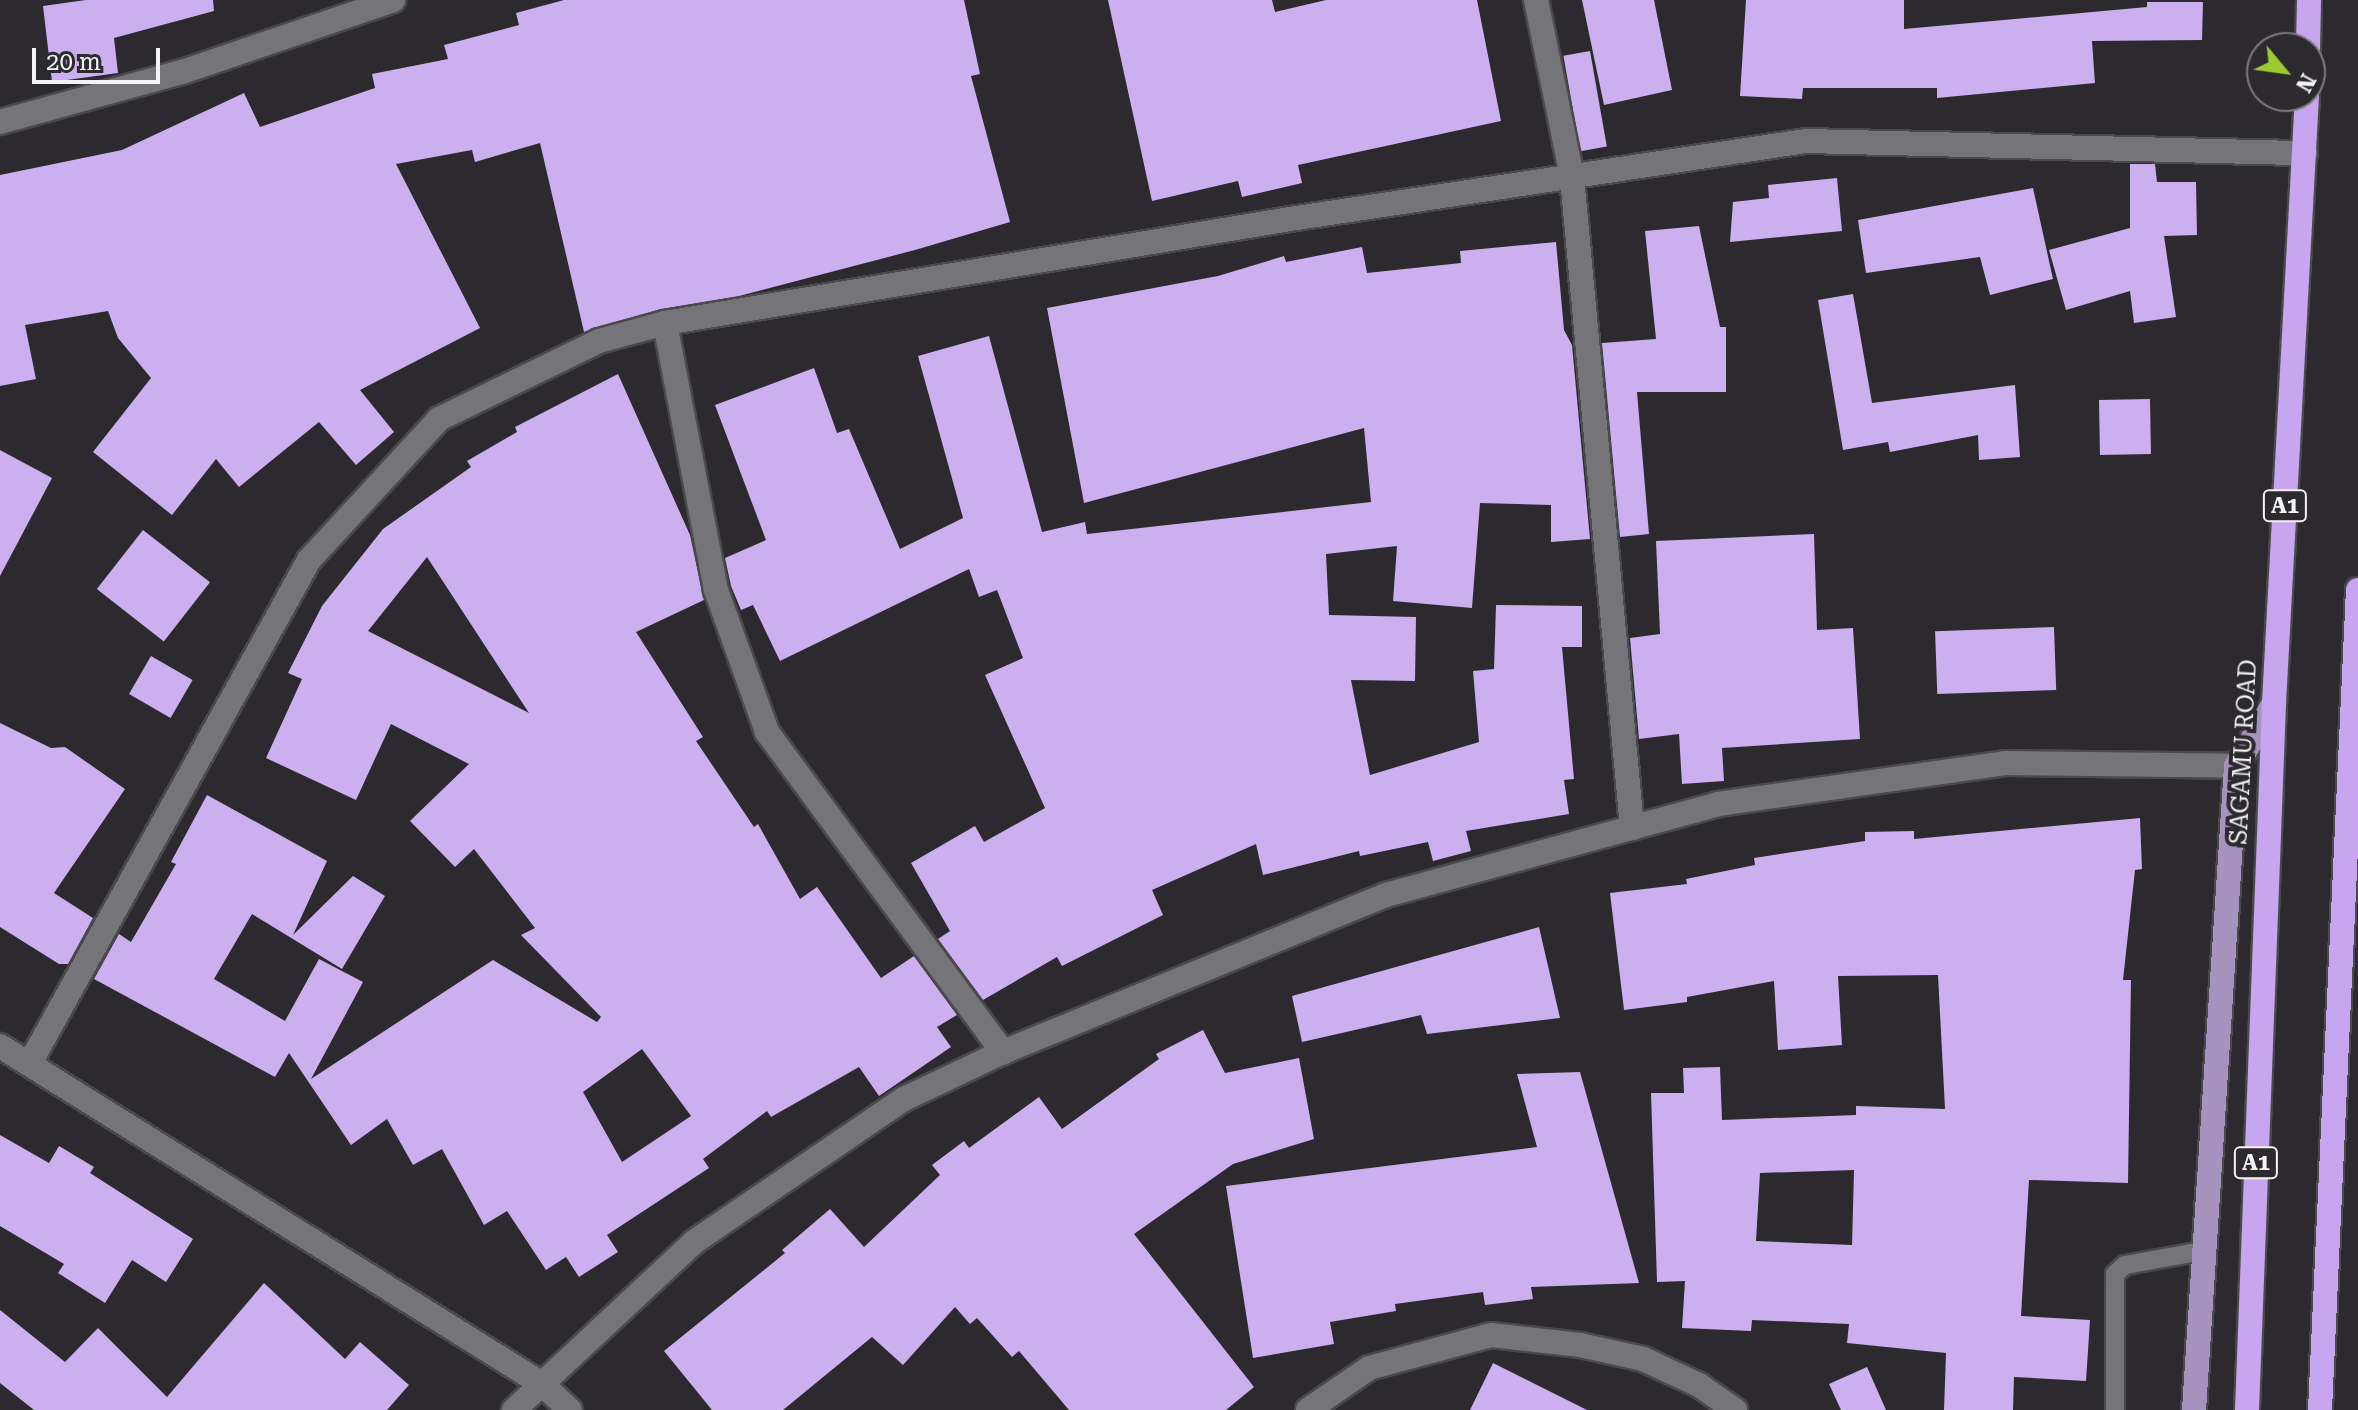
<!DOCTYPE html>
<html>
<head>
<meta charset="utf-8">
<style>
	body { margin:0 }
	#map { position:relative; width:2358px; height:1410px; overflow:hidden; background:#2c2a2e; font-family:"Roboto Serif",serif }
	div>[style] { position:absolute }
	.building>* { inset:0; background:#cbafee; transform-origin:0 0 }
	.roads { filter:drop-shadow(2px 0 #4a494b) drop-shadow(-2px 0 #4a494b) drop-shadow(0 2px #4a494b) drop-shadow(0 -2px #4a494b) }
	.lane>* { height:18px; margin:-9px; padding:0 9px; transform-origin:9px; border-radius:9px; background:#757478 }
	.street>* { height:24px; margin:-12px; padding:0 12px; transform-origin:12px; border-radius:12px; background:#757478 }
	.secondary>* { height:24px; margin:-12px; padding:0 12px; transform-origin:12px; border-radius:12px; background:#757478 }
	.primary>* { height:24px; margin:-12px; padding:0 12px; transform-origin:12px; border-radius:12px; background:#a692bf }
	.highway>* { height:24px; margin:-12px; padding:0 12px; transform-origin:12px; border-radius:12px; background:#c7a6ef }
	span { translate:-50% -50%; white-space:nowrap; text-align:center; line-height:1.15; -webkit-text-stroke:8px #2c2a2e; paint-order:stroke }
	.shield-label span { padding:2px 6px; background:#2c2a2e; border:2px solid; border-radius:6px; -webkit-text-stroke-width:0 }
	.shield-label { font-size:22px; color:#f3f2f4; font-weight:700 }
	.street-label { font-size:24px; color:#f3f2f4 }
	.north { position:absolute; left:2246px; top:32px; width:80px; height:80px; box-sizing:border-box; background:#2c2a2e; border:2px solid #7c7a7d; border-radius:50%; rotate:119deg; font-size:22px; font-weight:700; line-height:32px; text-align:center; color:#f3f2f4 }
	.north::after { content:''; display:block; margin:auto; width:28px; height:36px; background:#9eca2f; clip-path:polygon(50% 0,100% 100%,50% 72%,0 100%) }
	.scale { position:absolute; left:32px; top:48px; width:128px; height:36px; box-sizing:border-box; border:4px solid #f3f2f4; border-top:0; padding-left:10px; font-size:24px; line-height:28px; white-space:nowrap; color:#f3f2f4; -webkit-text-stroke:6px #2c2a2e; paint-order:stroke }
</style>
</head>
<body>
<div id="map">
	<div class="building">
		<div style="clip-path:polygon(86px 0,213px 0,214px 11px,114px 38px,118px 73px,52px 82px,43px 6px)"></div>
		<div style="clip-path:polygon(564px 0,964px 0,980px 74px,971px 76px,1010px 222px,915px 250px,739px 296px,661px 309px,584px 332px,540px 143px,475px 162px,472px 150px,396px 164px,480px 328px,360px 390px,394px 432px,356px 465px,319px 422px,239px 487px,216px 459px,172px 515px,93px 452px,151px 378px,118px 338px,108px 311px,25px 325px,36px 379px,0 386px,0 175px,122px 150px,244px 93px,260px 127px,375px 88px,372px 74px,448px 59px,444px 45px,519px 25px,516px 13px)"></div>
		<div style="clip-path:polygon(1108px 0,1272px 0,1275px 12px,1326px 0,1477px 0,1501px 121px,1298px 165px,1302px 183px,1242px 197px,1238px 181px,1152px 201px)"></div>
		<div style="clip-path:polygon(1582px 0,1654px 0,1672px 90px,1604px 105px)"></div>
		<div style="clip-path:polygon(1746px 0,1904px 0,1904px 29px,2147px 7px,2147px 2px,2203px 2px,2202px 40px,2092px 41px,2095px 83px,1937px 98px,1937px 88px,1803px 88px,1802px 99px,1740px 96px)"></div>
		<div style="left:1590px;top:51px;width:97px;height:27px;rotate:80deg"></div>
		<div style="clip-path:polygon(2130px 164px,2155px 164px,2157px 182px,2196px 182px,2197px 235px,2164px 236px,2176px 317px,2134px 323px,2130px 291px,2066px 310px,2049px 250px,2130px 228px)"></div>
		<div style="clip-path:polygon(1837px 178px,1842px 231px,1730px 242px,1733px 202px,1769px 198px,1768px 185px)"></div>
		<div style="clip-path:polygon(2033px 188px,2053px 279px,1990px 295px,1980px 257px,1866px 273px,1858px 220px)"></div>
		<div style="clip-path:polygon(1699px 226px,1720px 327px,1726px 327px,1726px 392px,1637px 392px,1649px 534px,1620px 537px,1602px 343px,1656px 339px,1645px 231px)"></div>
		<div style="clip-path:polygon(1556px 242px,1564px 330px,1572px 345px,1590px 539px,1551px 542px,1551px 505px,1480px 503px,1472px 608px,1393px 601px,1397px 546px,1326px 554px,1329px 615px,1416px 617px,1415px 681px,1351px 680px,1370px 775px,1479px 742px,1473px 671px,1494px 669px,1496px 605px,1582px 606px,1582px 647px,1562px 647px,1574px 779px,1564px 780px,1569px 814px,1466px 831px,1471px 851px,1433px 861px,1428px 842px,1360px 856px,1359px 851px,1263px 875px,1256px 844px,1152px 890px,1163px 915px,1062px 966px,1057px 957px,983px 1000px,938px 939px,950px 931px,911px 863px,975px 826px,984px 842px,1045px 808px,985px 675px,1023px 658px,997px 590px,979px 597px,969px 569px,780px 661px,753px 605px,741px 610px,731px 586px,725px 558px,766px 540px,715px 405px,814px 368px,837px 433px,849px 429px,900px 549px,963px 518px,918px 356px,989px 336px,1042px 532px,1085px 522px,1087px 534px,1371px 502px,1364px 428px,1084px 503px,1047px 308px,1218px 276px,1284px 256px,1286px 262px,1362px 247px,1367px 273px,1461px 263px,1460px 251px)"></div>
		<div style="clip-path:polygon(1853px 294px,1872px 403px,2015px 385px,2020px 457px,1979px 460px,1978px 435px,1890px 452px,1888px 442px,1843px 450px,1818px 300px)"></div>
		<div style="clip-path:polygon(evenodd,618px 374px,690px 535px,704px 600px,636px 632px,703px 737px,696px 741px,754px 827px,758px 824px,800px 899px,817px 887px,881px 978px,914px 956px,957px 1015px,937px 1027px,951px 1047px,879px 1096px,859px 1067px,771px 1117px,767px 1111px,703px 1159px,709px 1168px,607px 1235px,618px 1252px,579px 1277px,566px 1257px,546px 1270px,507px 1211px,484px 1225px,442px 1149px,413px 1165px,387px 1119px,351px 1145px,289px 1053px,275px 1077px,94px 979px,119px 934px,131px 942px,176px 864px,171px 862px,207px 795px,327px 861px,293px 935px,353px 876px,385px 896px,342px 969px,252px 914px,214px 979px,285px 1021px,319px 959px,363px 982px,311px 1079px,493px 960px,597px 1022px,601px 1017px,521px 935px,535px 928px,474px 849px,455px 867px,410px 821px,469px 764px,391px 724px,356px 800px,266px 758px,302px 679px,288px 673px,322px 606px,383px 529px,471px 467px,467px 461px,517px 432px,515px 427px,618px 374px,427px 557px,529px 713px,368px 631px,427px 557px,618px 374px,642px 1049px,691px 1116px,622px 1162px,583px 1092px,642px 1049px)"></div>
		<div style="left:2150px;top:399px;width:55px;height:51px;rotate:89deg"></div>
		<div style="clip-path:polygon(0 450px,52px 478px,0 576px)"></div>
		<div style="left:143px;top:530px;width:85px;height:75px;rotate:38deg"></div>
		<div style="clip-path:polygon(1814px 534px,1817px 630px,1853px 628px,1860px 739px,1722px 748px,1724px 781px,1682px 784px,1679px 734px,1639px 739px,1630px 638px,1660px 634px,1656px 541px)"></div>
		<div style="left:2054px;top:627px;width:63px;height:119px;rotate:88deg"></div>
		<div style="left:151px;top:656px;width:48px;height:44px;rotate:30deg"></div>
		<div style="clip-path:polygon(0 723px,51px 748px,65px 747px,125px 789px,54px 893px,93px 918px,68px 964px,59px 964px,0 927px)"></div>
		<div style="clip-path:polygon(evenodd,2140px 818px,2142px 869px,2135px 870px,2123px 980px,2131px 980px,2128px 1183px,2029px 1180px,2021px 1316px,2090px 1320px,2086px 1381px,2014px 1377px,2013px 1410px,1944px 1410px,1946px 1353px,1847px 1343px,1849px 1324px,1752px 1320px,1751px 1331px,1682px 1328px,1685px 1281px,1657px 1282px,1651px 1093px,1684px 1093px,1683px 1068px,1720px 1067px,1722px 1120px,1856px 1115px,1856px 1106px,1945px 1109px,1938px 975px,1838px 976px,1842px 1045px,1778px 1050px,1774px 981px,1687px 997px,1687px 1002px,1624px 1010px,1610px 893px,1687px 884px,1686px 879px,1755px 865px,1754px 858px,1865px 841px,1865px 832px,1914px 831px,1914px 839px,2140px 818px,1854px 1170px,1852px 1245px,1756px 1241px,1760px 1173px,1854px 1170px)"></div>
		<div style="clip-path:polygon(1539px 927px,1560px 1018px,1427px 1034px,1421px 1015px,1302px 1042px,1292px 996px)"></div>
		<div style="clip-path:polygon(1203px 1030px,1225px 1073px,1299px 1058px,1314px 1139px,1233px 1164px,1134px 1234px,1254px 1387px,1226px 1410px,1069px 1410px,1019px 1351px,1012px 1357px,977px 1318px,970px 1324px,955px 1307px,903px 1365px,872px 1337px,783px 1410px,712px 1410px,664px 1351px,785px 1253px,782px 1250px,830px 1209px,864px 1247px,940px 1175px,932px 1165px,964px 1141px,969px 1148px,1039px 1097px,1062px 1129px,1159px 1059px,1156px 1054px)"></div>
		<div style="clip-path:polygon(1580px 1072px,1639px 1283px,1531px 1287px,1533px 1299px,1485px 1305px,1483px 1292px,1395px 1304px,1396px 1311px,1330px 1322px,1334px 1344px,1253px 1358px,1226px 1186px,1537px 1147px,1517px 1074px)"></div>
		<div style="clip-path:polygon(0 1135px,49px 1163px,59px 1146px,94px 1167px,90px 1173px,193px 1239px,166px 1282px,132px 1260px,105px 1303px,58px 1273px,64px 1264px,0 1226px)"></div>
		<div style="clip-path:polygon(264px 1283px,345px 1359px,360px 1342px,409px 1385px,387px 1410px,34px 1410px,0 1383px,0 1310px,65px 1362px,98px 1328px,167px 1397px)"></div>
		<div style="clip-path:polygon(1493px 1363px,1587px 1410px,1470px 1410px)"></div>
		<div style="clip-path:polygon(1867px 1367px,1886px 1410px,1841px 1410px,1829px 1384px)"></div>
	</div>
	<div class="roads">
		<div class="lane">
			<div style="left:2115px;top:1410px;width:136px;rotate:-90deg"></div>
			<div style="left:2115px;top:1274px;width:13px;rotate:-42deg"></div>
			<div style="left:2125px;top:1265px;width:79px;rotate:-10.2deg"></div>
		</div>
		<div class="street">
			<div style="left:1536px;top:0;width:181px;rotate:78.5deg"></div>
			<div style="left:1572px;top:177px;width:654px;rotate:84.73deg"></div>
			<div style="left:0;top:122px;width:189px;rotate:-15.4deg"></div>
			<div style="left:182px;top:72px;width:223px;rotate:-18.8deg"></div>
			<div style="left:665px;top:323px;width:272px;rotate:79.2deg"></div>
			<div style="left:716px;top:590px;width:151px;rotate:70.2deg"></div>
			<div style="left:767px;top:732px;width:398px;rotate:53.6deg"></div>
			<div style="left:30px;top:1063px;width:575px;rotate:-60.98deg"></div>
			<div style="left:309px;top:560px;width:192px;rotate:-47.3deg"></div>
			<div style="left:439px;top:419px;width:178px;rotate:-26deg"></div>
			<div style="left:599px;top:341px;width:68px;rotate:-15.3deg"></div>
			<div style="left:665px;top:323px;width:634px;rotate:-9.45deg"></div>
			<div style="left:1290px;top:219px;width:522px;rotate:-8.6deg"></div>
			<div style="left:1806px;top:141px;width:499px;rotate:1.4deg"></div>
			<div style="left:514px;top:1410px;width:246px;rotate:-43deg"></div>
			<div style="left:694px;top:1242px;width:254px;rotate:-34.3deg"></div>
			<div style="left:904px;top:1099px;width:110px;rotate:-25.4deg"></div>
			<div style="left:1003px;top:1052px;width:414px;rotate:-22.3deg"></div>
			<div style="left:1386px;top:895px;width:344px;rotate:-15.3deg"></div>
			<div style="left:1718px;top:804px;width:290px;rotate:-8.1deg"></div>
			<div style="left:2005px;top:763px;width:231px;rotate:0.7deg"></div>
			<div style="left:1308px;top:1410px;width:74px;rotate:-34.5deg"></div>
			<div style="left:1369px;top:1368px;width:126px;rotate:-15.1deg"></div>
			<div style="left:1491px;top:1335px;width:90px;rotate:6.4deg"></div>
			<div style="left:1580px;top:1345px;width:65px;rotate:12.5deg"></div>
			<div style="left:1643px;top:1359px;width:62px;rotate:24.9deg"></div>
			<div style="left:1699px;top:1385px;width:44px;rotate:34.8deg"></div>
		</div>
		<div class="secondary">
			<div style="left:0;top:1046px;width:639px;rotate:31.95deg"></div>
			<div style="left:542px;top:1384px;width:38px;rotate:43deg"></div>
		</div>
		<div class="primary">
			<div style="left:2194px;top:1410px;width:645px;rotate:-86.27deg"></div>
			<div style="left:2236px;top:766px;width:74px;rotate:-58.9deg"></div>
		</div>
		<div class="highway">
			<div style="left:2308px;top:48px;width:48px;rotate:-88.8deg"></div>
			<div style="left:2247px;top:1410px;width:708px;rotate:-87.81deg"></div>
			<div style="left:2274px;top:703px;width:608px;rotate:-86.89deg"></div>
			<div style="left:2320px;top:1410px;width:821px;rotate:-87.35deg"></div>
		</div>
	</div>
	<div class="shield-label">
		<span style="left:2285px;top:506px">A1</span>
		<span style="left:2256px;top:1163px">A1</span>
	</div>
	<div class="street-label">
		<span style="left:2244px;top:752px;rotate:-87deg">SAGAMU ROAD</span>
	</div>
	<div class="north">N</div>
	<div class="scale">20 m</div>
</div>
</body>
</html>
